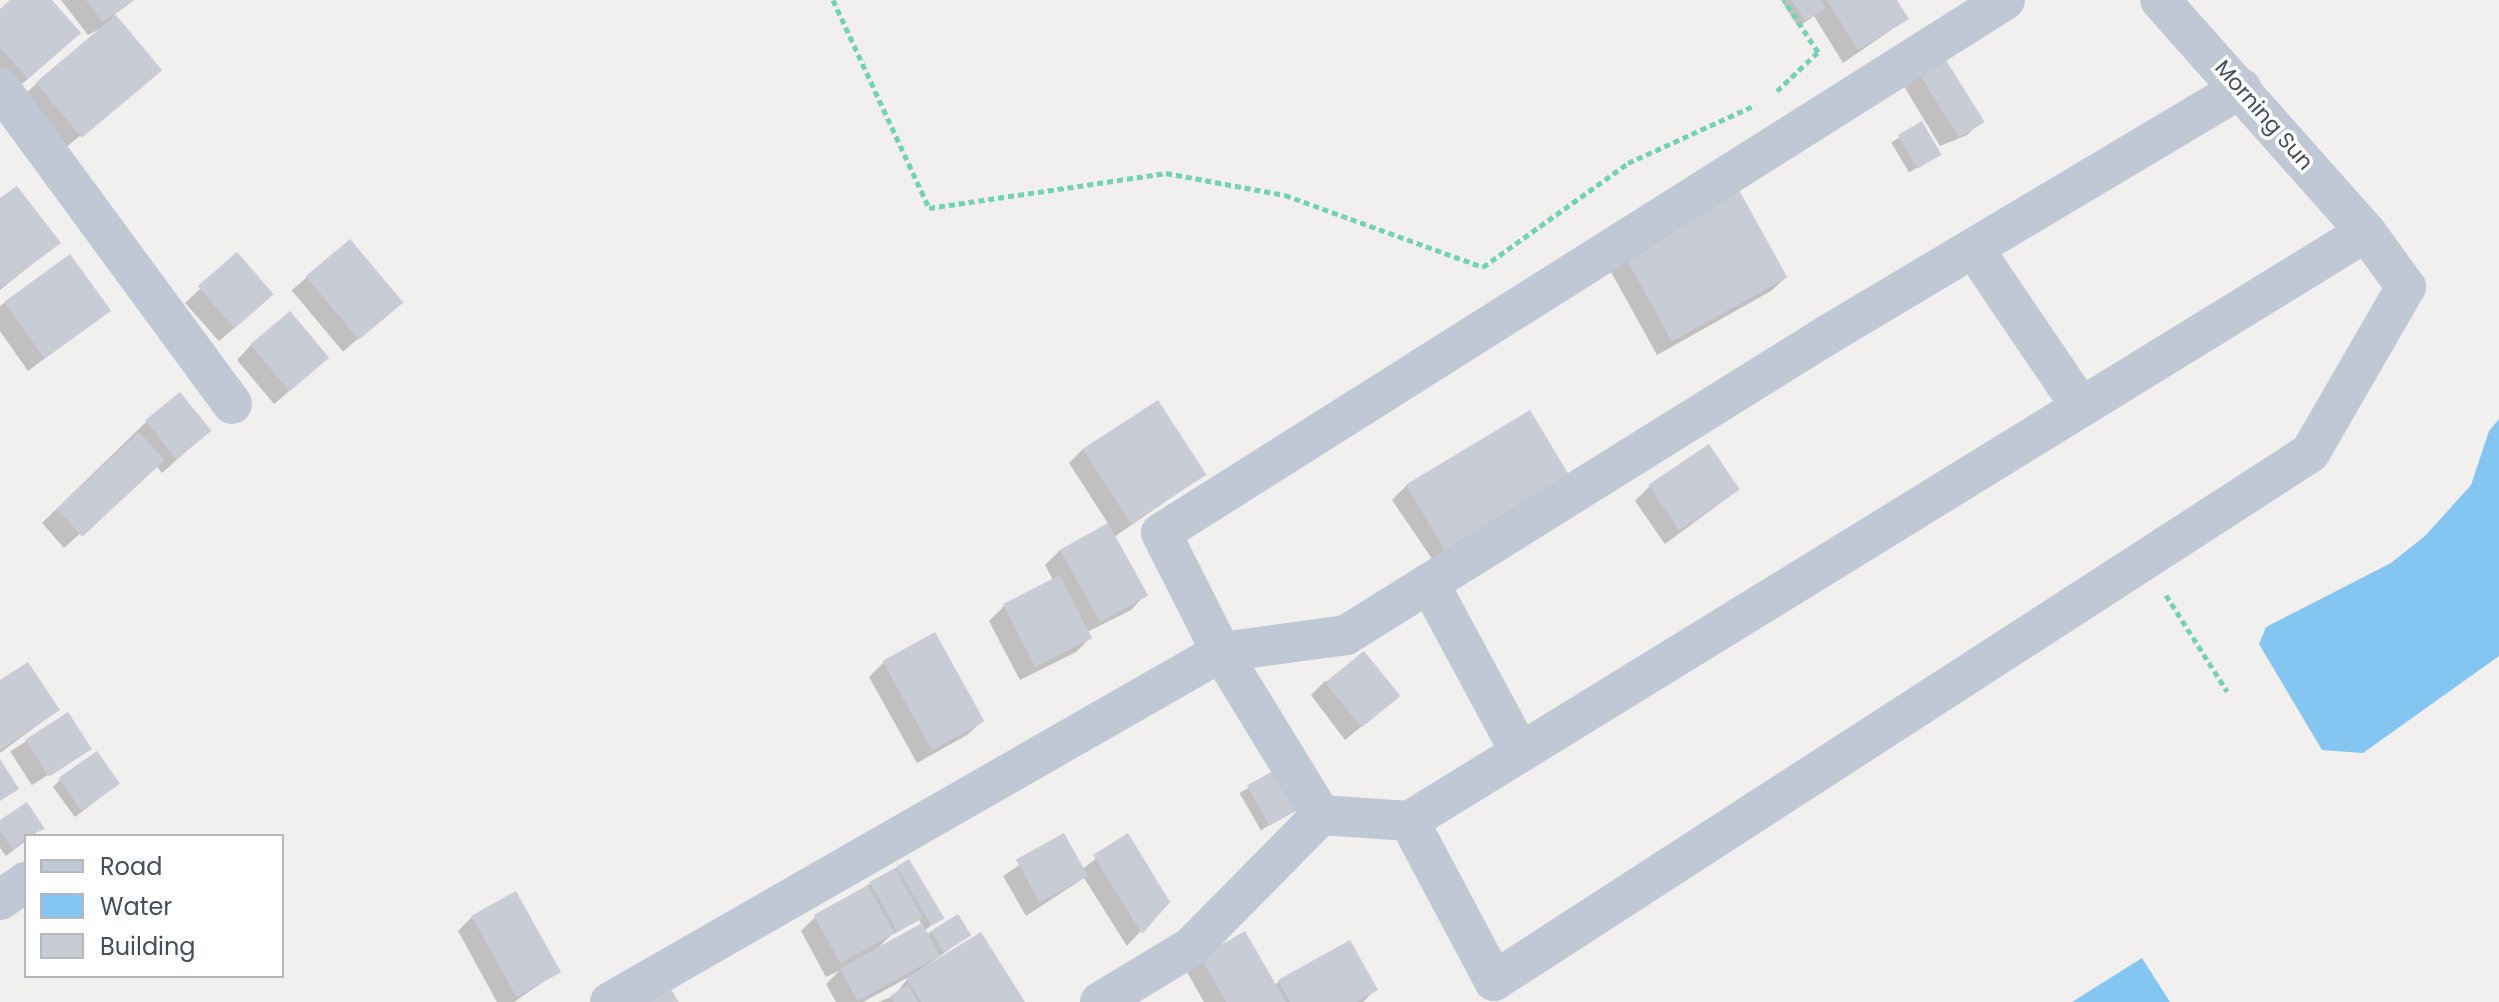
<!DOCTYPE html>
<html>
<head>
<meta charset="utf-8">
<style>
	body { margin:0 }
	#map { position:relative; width:2499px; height:1002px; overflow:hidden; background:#f2efef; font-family:Poppins,sans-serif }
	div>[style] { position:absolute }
	.water>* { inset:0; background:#85c5f1 }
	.shadow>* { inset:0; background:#0003; transform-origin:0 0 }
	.building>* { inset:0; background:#caccd5; transform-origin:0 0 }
	.path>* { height:5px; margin-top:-2.5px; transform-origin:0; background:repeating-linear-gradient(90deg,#71d2b5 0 6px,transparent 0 10px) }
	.minor>* { height:40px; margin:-20px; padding:0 20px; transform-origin:20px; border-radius:20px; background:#c1c8d5 }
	span { translate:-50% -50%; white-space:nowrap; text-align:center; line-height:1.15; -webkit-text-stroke:7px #fff; paint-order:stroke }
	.street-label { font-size:22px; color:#464e5d }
	.legend { position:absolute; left:24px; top:834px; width:260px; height:144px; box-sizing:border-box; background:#fff; border:2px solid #b5b8be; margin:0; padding:10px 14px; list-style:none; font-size:24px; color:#464e5d }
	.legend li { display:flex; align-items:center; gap:16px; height:40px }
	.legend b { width:40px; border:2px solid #b5b8be }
</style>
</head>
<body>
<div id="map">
	<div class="water">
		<div style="clip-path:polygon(2499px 419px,2499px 656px,2363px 753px,2322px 750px,2259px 644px,2266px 627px,2391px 563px,2425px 536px,2471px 485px,2489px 431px)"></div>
		<div style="clip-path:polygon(2142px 958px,2170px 1002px,2072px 1002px)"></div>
	</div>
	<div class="shadow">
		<div style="clip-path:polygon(13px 0,50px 0,64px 47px,13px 92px,0 77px,0 12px)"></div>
		<div style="clip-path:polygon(61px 0,134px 0,114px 15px,159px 70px,64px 149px,21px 97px,104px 27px,88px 35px)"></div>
		<div style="clip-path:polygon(1781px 0,1895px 0,1907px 19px,1843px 63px,1814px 16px,1798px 27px)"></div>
		<div style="clip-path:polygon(1916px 68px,1981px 121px,1967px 135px,1940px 146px,1902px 83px)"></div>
		<div style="left:1922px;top:124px;width:35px;height:36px;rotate:59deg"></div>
		<div style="clip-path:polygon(0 201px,58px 243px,0 290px)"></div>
		<div style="left:349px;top:242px;width:80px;height:75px;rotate:50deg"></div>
		<div style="clip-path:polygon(237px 255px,258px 308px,219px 341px,185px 303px)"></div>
		<div style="clip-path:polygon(1624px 256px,1786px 277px,1771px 291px,1657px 355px,1610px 270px)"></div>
		<div style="clip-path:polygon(70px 257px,108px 311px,28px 371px,0 331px,0 306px)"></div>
		<div style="clip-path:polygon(251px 345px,312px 372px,274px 404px,237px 360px)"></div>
		<div style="clip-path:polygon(1530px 413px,1439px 569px,1392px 500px,1406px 486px)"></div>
		<div style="clip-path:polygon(146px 422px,209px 431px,162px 473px,156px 465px,64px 548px,42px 523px)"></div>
		<div style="clip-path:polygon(1083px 449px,1204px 475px,1114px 537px,1145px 595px,1131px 610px,1087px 632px,1090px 638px,1076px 652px,1020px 680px,989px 621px,1004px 606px,1053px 580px,1045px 565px,1060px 550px,1109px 525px,1069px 463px)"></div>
		<div style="clip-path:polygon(1650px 486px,1738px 490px,1665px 544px,1635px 501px)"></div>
		<div style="clip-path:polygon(883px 663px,982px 721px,967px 735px,917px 763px,869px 677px)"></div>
		<div style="clip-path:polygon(1325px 681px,1398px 696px,1345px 740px,1311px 695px)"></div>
		<div style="clip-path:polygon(0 683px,58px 710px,0 753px)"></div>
		<div style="left:68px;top:714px;width:40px;height:69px;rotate:57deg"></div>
		<div style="left:1281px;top:769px;width:43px;height:48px;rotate:60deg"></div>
		<div style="clip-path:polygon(60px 780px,118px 784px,75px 817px,53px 787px)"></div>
		<div style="clip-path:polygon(0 822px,42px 828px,6px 856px,0 848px)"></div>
		<div style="clip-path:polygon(1063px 836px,1082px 869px,1127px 836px,1168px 901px,1127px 946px,1084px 878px,1026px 916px,1003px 876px)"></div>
		<div style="clip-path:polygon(evenodd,898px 867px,942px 917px,924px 931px,927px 935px,931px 931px,969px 935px,926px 966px,1023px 1002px,878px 1002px,894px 996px,909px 977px,863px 1002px,836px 1002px,826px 984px,839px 971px,826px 977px,801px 931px,815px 917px,898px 867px,919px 920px,922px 925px,878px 948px,890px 936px,919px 920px)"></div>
		<div style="clip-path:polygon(472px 917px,559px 971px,514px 1002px,497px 1002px,458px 931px)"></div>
		<div style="clip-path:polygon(1201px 958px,1275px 986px,1279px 981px,1376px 989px,1363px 1002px,1204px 1002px,1187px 972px)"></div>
	</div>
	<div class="building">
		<div style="clip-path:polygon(10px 0,52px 0,81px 33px,28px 79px,0 47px,0 9px)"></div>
		<div style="clip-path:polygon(86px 0,133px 0,103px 22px)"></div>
		<div style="clip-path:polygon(1792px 0,1821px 0,1826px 8px,1805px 21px)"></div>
		<div style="clip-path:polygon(1827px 0,1897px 0,1909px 19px,1858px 50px)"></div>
		<div style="left:116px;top:15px;width:72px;height:105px;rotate:50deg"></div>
		<div style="left:1939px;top:49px;width:86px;height:30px;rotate:58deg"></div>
		<div style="left:1922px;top:121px;width:39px;height:28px;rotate:60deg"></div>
		<div style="clip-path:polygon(17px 186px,61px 243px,0 288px,0 198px)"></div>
		<div style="left:1739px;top:190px;width:100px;height:132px;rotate:61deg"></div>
		<div style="left:350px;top:239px;width:83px;height:58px;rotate:50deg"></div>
		<div style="left:237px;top:252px;width:56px;height:52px;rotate:49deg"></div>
		<div style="left:70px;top:254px;width:70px;height:82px;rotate:54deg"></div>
		<div style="left:290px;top:311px;width:61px;height:52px;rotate:50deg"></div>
		<div style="left:180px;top:392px;width:50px;height:45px;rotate:51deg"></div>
		<div style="left:1158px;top:400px;width:89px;height:90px;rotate:57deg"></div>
		<div style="left:1530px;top:410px;width:84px;height:145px;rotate:59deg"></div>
		<div style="left:139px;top:432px;width:38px;height:113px;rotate:47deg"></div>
		<div style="left:1709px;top:444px;width:55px;height:73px;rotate:56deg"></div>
		<div style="left:1108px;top:523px;width:83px;height:55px;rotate:61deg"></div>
		<div style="left:1060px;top:575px;width:71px;height:64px;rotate:63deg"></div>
		<div style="left:935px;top:632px;width:102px;height:60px;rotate:61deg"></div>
		<div style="left:1364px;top:651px;width:58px;height:50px;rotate:51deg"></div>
		<div style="clip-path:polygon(28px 662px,60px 710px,0 750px,0 680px)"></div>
		<div style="left:68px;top:712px;width:44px;height:51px;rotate:57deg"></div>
		<div style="left:97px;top:751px;width:40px;height:47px;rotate:55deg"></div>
		<div style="clip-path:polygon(0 759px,19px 789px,0 801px)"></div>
		<div style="left:1282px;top:766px;width:46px;height:40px;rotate:61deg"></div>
		<div style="clip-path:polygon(27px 802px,45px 829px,26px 836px,13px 850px,0 831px,0 820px)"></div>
		<div style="left:1064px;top:833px;width:49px;height:55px;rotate:61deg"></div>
		<div style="clip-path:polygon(1128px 833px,1170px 902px,1142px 934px,1093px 855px)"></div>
		<div style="left:909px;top:859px;width:69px;height:15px;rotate:59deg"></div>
		<div style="left:895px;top:868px;width:57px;height:29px;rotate:61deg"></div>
		<div style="left:868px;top:885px;width:55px;height:62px;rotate:61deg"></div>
		<div style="left:516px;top:891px;width:93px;height:51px;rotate:61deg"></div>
		<div style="left:958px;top:914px;width:25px;height:32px;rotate:58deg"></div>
		<div style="left:922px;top:923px;width:37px;height:94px;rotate:61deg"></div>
		<div style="clip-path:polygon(1245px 931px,1286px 1002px,1226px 1002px,1200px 957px)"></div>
		<div style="clip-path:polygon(981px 932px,1025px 1002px,921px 1002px,906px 978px)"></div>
		<div style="clip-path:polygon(1350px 940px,1378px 990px,1356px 1002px,1290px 1002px,1278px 980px)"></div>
		<div style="clip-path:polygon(664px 978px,679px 1002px,623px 1002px)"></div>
		<div style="clip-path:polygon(908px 985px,918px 1002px,894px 1002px,890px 996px)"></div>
	</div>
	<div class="path">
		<div style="left:833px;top:0;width:229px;rotate:65.2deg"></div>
		<div style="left:929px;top:208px;width:240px;rotate:-8.4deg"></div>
		<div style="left:1166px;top:173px;width:121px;rotate:10.5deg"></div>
		<div style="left:1285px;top:195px;width:211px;rotate:20deg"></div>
		<div style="left:1483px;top:267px;width:178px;rotate:-35.6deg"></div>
		<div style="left:1628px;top:163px;width:140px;rotate:-24.5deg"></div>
		<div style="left:1777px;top:91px;width:57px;rotate:-43.6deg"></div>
		<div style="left:1818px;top:52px;width:62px;rotate:-123.2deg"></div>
		<div style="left:2166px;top:595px;width:114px;rotate:57.6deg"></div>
	</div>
	<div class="minor">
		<div style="left:2005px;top:0;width:998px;rotate:147.73deg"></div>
		<div style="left:1161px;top:533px;width:133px;rotate:63.2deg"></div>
		<div style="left:1221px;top:652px;width:191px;rotate:58.5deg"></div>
		<div style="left:1321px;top:815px;width:88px;rotate:3.9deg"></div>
		<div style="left:1409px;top:821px;width:1124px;rotate:-31.61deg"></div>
		<div style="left:0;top:88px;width:392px;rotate:53.7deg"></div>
		<div style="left:1974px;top:249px;width:191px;rotate:55.9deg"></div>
		<div style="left:1429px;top:583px;width:192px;rotate:61.7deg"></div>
		<div style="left:1409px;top:821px;width:181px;rotate:62deg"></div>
		<div style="left:1494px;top:981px;width:972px;rotate:-32.91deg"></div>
		<div style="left:2310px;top:453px;width:192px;rotate:-60deg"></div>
		<div style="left:2406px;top:287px;width:68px;rotate:-126deg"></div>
		<div style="left:2366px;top:232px;width:310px;rotate:-131.6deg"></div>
		<div style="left:0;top:900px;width:32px;rotate:-35deg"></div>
		<div style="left:610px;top:1002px;width:704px;rotate:-29.81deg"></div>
		<div style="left:1221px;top:652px;width:126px;rotate:-7.7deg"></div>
		<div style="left:1346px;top:635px;width:569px;rotate:-31.93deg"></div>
		<div style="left:1829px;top:334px;width:480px;rotate:-30.8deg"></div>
		<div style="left:1100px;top:1002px;width:106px;rotate:-31.1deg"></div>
		<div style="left:1191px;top:947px;width:185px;rotate:-45.4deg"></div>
	</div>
	<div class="street-label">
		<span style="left:2264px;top:115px;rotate:49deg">Morning Sun</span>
	</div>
	<ul class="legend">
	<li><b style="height:10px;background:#c1c8d5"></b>Road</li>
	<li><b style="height:22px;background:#85c5f1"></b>Water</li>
	<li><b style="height:22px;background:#caccd5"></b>Building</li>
	</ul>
</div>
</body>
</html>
